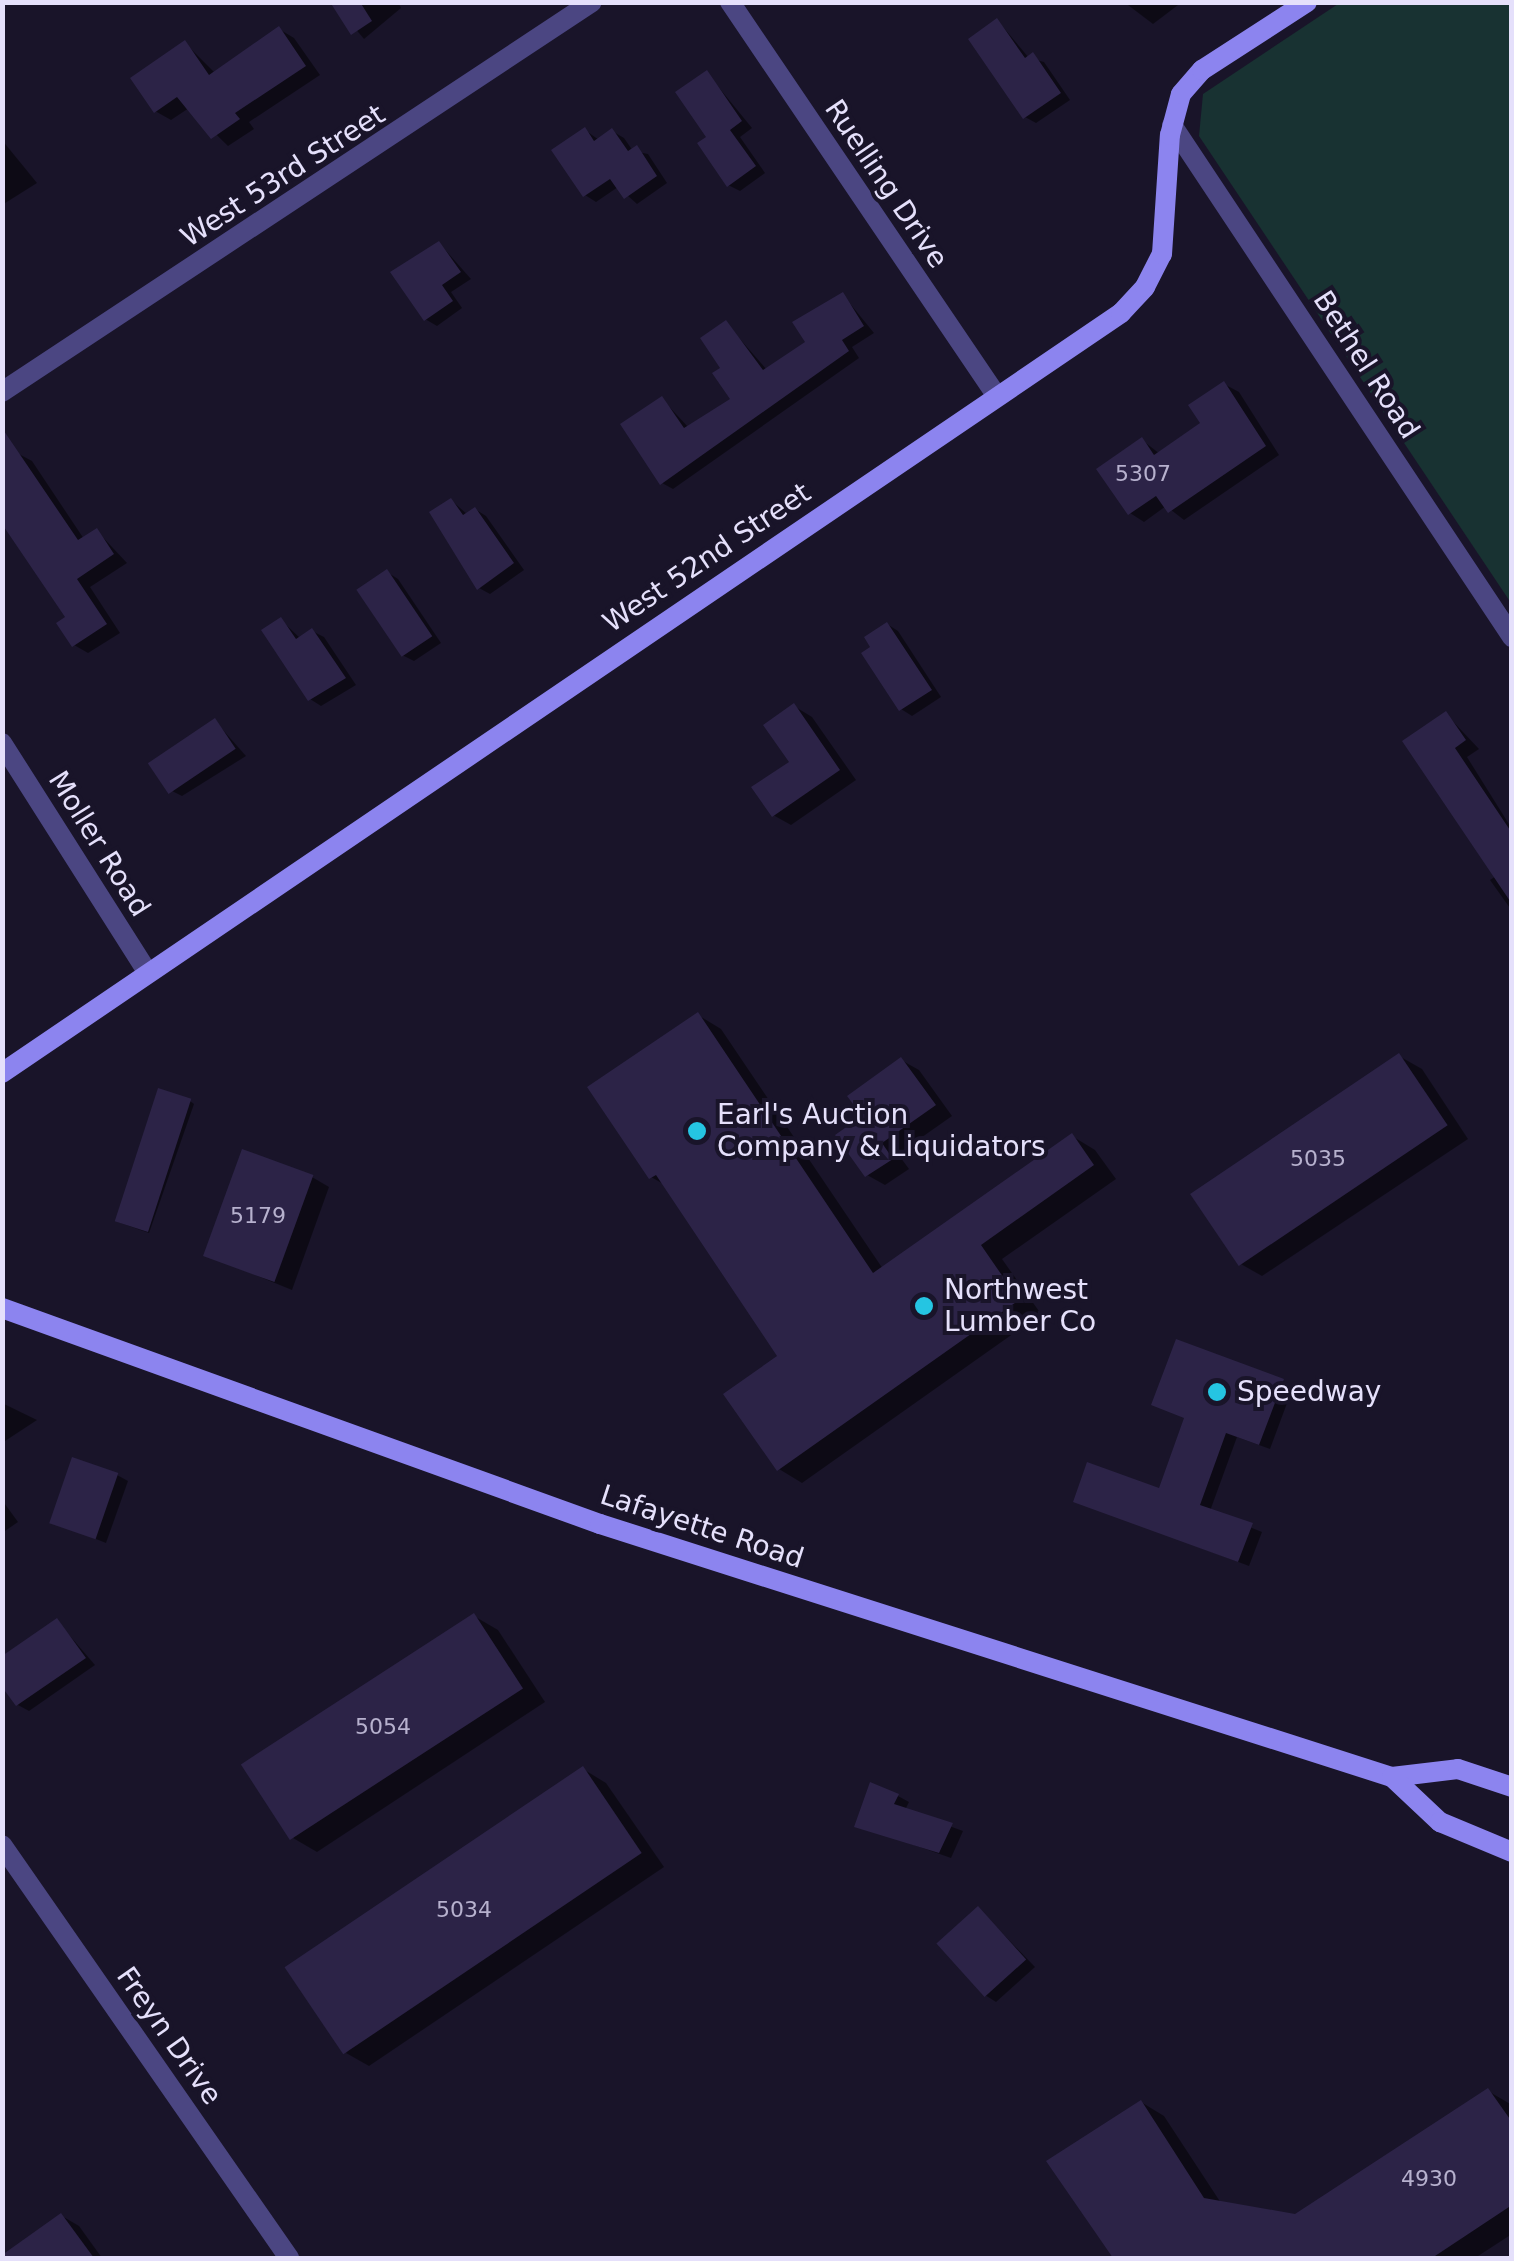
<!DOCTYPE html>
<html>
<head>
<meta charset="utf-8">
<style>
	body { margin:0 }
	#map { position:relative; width:1514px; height:2261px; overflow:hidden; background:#191429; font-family:"DejaVu Sans",sans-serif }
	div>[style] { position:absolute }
	.green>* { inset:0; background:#183232 }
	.shadow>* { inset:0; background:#0007 }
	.building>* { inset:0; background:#2c2347; transform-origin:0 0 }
	.street>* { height:20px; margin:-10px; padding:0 10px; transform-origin:10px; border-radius:10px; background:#4b4682 }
	.secondary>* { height:20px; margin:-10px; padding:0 10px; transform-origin:10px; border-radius:10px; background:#8c84ef }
	.dots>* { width:28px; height:28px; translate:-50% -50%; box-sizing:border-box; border:5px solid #191429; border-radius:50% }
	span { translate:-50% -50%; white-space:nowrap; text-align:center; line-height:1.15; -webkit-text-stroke:8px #191429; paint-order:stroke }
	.number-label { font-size:22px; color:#b7b1ce }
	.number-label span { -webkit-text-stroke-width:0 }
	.street-label { font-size:28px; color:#e5e0fb }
	.poi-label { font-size:28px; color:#e5e0fb }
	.left { translate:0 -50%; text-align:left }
	.frame { position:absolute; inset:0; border:5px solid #e5e0fb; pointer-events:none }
</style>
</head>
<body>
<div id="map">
	<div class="green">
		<div style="clip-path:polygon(1341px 2px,1511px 3px,1511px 603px,1199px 136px,1203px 94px)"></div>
	</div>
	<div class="shadow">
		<div style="clip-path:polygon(333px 2px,398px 2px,401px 8px,364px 39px)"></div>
		<div style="clip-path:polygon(1124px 2px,1182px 2px,1153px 24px)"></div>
		<div style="clip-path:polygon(998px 21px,1029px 58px,1044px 62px,1070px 100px,1036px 123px,1025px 117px)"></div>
		<div style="clip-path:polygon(279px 29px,294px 38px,320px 75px,249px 122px,254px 129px,228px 146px,189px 108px,171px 120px,155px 111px,185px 43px,215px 73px)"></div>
		<div style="clip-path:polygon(707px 73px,752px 128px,740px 137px,765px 173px,740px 191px,728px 185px,709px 137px)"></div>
		<div style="clip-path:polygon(585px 130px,599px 140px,612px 131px,624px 138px,633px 151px,648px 154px,667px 183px,637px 204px,618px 187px,596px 202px,585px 195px)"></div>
		<div style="clip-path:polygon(2px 140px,37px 183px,2px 205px)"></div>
		<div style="clip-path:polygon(440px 244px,471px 279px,451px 292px,462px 308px,437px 326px,425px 319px)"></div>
		<div style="clip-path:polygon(843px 295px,874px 333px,852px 347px,859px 358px,673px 489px,662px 483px,662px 399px,689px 428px,733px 399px,726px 323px,767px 370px,809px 343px)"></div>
		<div style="clip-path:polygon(1224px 384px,1239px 392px,1279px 455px,1184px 520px,1166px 506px,1144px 522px,1130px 513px,1142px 440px,1160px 454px,1204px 424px)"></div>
		<div style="clip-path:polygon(17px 453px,32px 461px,84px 539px,97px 531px,127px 563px,90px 587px,120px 633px,88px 653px,74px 645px)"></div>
		<div style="clip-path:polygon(451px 500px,468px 515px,475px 509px,486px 516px,524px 570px,490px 594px,479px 588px)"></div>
		<div style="clip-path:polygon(387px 572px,398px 579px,441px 643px,414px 661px,402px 655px)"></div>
		<div style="clip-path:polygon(281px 620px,301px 639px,312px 631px,324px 637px,356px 685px,321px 706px,310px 699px)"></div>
		<div style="clip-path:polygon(887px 624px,898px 631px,941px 697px,912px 716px,901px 709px,874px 647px)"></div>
		<div style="clip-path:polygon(794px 706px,812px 717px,856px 780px,791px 825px,773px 815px,792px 762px)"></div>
		<div style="clip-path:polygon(1446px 714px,1479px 749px,1467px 757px,1512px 829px,1512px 911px,1490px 880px,1496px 876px,1405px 742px)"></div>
		<div style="clip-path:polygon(215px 721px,246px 756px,182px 796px,170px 790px)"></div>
		<div style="clip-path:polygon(698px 1015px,721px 1029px,883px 1269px,1072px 1136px,1095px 1150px,1116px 1179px,1002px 1259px,1041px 1314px,802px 1483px,779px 1469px,781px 1356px,667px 1186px,651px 1177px)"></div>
		<div style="clip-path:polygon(1399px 1056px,1422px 1069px,1468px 1139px,1262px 1276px,1239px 1263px)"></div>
		<div style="clip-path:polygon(901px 1060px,919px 1070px,952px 1116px,898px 1154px,909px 1169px,885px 1185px,867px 1175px,865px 1117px)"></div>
		<div style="clip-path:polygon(190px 1101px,194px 1104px,149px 1233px,118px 1222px)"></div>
		<div style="clip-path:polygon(312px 1177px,329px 1187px,292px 1290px,206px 1255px)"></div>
		<div style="clip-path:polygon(1283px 1381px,1293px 1387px,1270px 1449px,1237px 1437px,1210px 1511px,1262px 1532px,1249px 1566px,1076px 1501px,1160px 1491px,1187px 1418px)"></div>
		<div style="clip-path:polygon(2px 1403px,37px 1420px,2px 1443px)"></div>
		<div style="clip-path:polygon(117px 1475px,128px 1481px,106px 1543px,53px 1522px)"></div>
		<div style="clip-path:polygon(2px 1500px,18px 1522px,2px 1533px)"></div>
		<div style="clip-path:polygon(474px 1616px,498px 1630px,545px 1702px,317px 1852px,293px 1838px)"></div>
		<div style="clip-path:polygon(57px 1621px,95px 1665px,29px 1711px,18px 1705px)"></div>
		<div style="clip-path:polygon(583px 1769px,606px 1783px,664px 1867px,369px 2066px,346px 2053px)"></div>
		<div style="clip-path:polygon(898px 1796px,909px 1802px,905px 1810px,963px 1831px,951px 1858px,857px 1825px)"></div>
		<div style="clip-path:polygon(979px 1909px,1035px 1967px,996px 2002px,985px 1995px)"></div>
		<div style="clip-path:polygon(1488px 2091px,1512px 2105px,1512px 2234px,1475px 2258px,1116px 2258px,1049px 2162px,1141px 2102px,1164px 2116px,1221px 2203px,1295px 2216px)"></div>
		<div style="clip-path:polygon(62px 2216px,79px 2226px,102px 2258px,2px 2258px)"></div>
	</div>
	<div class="building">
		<div style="clip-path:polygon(330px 2px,360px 2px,372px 21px,351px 35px)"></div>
		<div style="clip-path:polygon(997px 18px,1025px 58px,1033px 52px,1061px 93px,1023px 119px,968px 39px)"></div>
		<div style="clip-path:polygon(279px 26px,306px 66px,235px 113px,240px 119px,211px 139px,177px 97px,154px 113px,130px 78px,185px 40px,209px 75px)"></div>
		<div style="clip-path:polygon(707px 70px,742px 121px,730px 130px,756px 166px,727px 187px,697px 143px,706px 137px,675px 92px)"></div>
		<div style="clip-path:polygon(585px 127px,594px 141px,612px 128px,628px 151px,637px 145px,657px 176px,624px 199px,610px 179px,583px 197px,551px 150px)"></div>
		<div style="clip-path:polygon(439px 241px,461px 272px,442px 285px,453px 301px,424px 321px,390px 272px)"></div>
		<div style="clip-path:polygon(843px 292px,864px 326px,842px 340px,849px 351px,660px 485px,620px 424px,662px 396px,684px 428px,730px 399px,712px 373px,720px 368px,700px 338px,726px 320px,763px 370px,805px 342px,792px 322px)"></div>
		<div style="clip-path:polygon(1224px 381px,1266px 446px,1168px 513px,1156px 496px,1128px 515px,1096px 469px,1142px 437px,1154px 455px,1200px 423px,1188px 405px)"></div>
		<div style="clip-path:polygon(2px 428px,78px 540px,97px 528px,114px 554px,77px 579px,107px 624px,72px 647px,56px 623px,65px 617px,2px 524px)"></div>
		<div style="clip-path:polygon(451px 498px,463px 515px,475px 507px,514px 563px,477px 590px,429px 512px)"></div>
		<div style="left:387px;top:569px;width:81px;height:37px;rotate:56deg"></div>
		<div style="clip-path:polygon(281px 617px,296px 639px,312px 628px,346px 678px,308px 701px,261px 630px)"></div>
		<div style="clip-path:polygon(887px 622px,932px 690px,899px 711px,861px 653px,870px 647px,864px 637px)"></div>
		<div style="clip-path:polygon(794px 703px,840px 770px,772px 817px,751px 787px,789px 762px,763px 725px)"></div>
		<div style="clip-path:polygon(1446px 711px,1466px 740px,1455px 748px,1512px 833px,1512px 904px,1402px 741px)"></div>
		<div style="left:215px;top:718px;width:37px;height:81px;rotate:56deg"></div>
		<div style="clip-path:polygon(698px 1012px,873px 1273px,1072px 1133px,1094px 1165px,981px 1245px,1019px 1300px,777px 1471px,723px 1394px,777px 1356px,656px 1175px,649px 1179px,587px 1087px)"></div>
		<div style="left:1399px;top:1053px;width:87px;height:252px;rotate:56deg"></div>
		<div style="clip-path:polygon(901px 1057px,936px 1105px,882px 1143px,893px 1159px,865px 1177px,835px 1135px,862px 1116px,847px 1096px)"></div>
		<div style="left:158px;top:1088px;width:35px;height:140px;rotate:18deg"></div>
		<div style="left:242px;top:1149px;width:76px;height:114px;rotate:20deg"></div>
		<div style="clip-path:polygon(1176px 1339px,1284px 1379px,1259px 1445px,1226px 1433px,1200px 1505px,1253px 1523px,1238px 1562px,1073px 1502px,1087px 1462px,1159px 1488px,1184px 1418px,1151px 1405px)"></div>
		<div style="left:72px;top:1457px;width:49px;height:70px;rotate:19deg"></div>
		<div style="left:474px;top:1613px;width:90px;height:278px;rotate:57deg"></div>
		<div style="clip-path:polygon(57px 1618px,86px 1658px,16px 1706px,2px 1687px,2px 1656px)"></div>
		<div style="left:583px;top:1766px;width:105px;height:360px;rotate:56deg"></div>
		<div style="clip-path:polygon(870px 1782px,899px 1794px,894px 1804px,953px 1823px,939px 1853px,854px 1827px)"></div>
		<div style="left:978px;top:1906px;width:72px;height:56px;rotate:48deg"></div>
		<div style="clip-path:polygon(1488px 2088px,1512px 2122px,1512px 2205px,1432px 2258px,1113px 2258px,1046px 2161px,1141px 2100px,1204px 2198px,1295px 2214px)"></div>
		<div style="clip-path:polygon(61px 2213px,94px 2258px,2px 2258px,2px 2255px)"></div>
	</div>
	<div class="street">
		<div style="left:730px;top:2px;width:476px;rotate:55.9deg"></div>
		<div style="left:1172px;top:125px;width:615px;rotate:56.41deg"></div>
		<div style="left:2px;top:392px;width:707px;rotate:-33.47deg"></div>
		<div style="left:2px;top:743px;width:272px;rotate:57.6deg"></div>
		<div style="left:2px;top:1845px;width:503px;rotate:55.2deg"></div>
	</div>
	<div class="secondary">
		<div style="left:2px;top:1073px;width:1353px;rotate:-34.18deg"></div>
		<div style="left:1121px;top:313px;width:35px;rotate:-47deg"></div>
		<div style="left:1145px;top:287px;width:37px;rotate:-63deg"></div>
		<div style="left:1162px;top:254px;width:119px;rotate:-86.2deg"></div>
		<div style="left:1170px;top:135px;width:42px;rotate:-75deg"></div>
		<div style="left:1181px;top:94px;width:32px;rotate:-49deg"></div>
		<div style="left:1202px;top:70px;width:125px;rotate:-32.9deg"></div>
		<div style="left:2px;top:1308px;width:636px;rotate:19.86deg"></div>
		<div style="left:600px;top:1524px;width:831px;rotate:17.72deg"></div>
		<div style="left:1392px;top:1777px;width:66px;rotate:-6.9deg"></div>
		<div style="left:1458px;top:1769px;width:57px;rotate:18.4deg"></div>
		<div style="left:1392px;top:1777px;width:66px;rotate:43.2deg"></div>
		<div style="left:1440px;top:1822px;width:78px;rotate:22.6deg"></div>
	</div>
	<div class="dots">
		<div style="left:697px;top:1131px;background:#25c5e2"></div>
		<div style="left:924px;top:1306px;background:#25c5e2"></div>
		<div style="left:1217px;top:1392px;background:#25c5e2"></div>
	</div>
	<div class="number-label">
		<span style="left:1143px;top:474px">5307</span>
		<span style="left:1318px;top:1159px">5035</span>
		<span style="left:258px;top:1216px">5179</span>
		<span style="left:383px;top:1727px">5054</span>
		<span style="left:464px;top:1910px">5034</span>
		<span style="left:1429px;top:2179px">4930</span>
	</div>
	<div class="street-label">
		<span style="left:283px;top:176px;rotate:-33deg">West 53rd Street</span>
		<span style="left:886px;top:184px;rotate:56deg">Ruelling Drive</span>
		<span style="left:1366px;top:365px;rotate:57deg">Bethel Road</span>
		<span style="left:707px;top:558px;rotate:-34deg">West 52nd Street</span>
		<span style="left:99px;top:844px;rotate:58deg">Moller Road</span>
		<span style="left:702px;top:1527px;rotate:18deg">Lafayette Road</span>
		<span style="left:169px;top:2036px;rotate:55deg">Freyn Drive</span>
	</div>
	<div class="poi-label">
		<span class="left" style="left:717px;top:1131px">Earl's Auction<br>Company &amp; Liquidators</span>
		<span class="left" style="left:944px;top:1306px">Northwest<br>Lumber Co</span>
		<span class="left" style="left:1237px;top:1392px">Speedway</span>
	</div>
	<div class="frame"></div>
</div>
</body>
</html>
